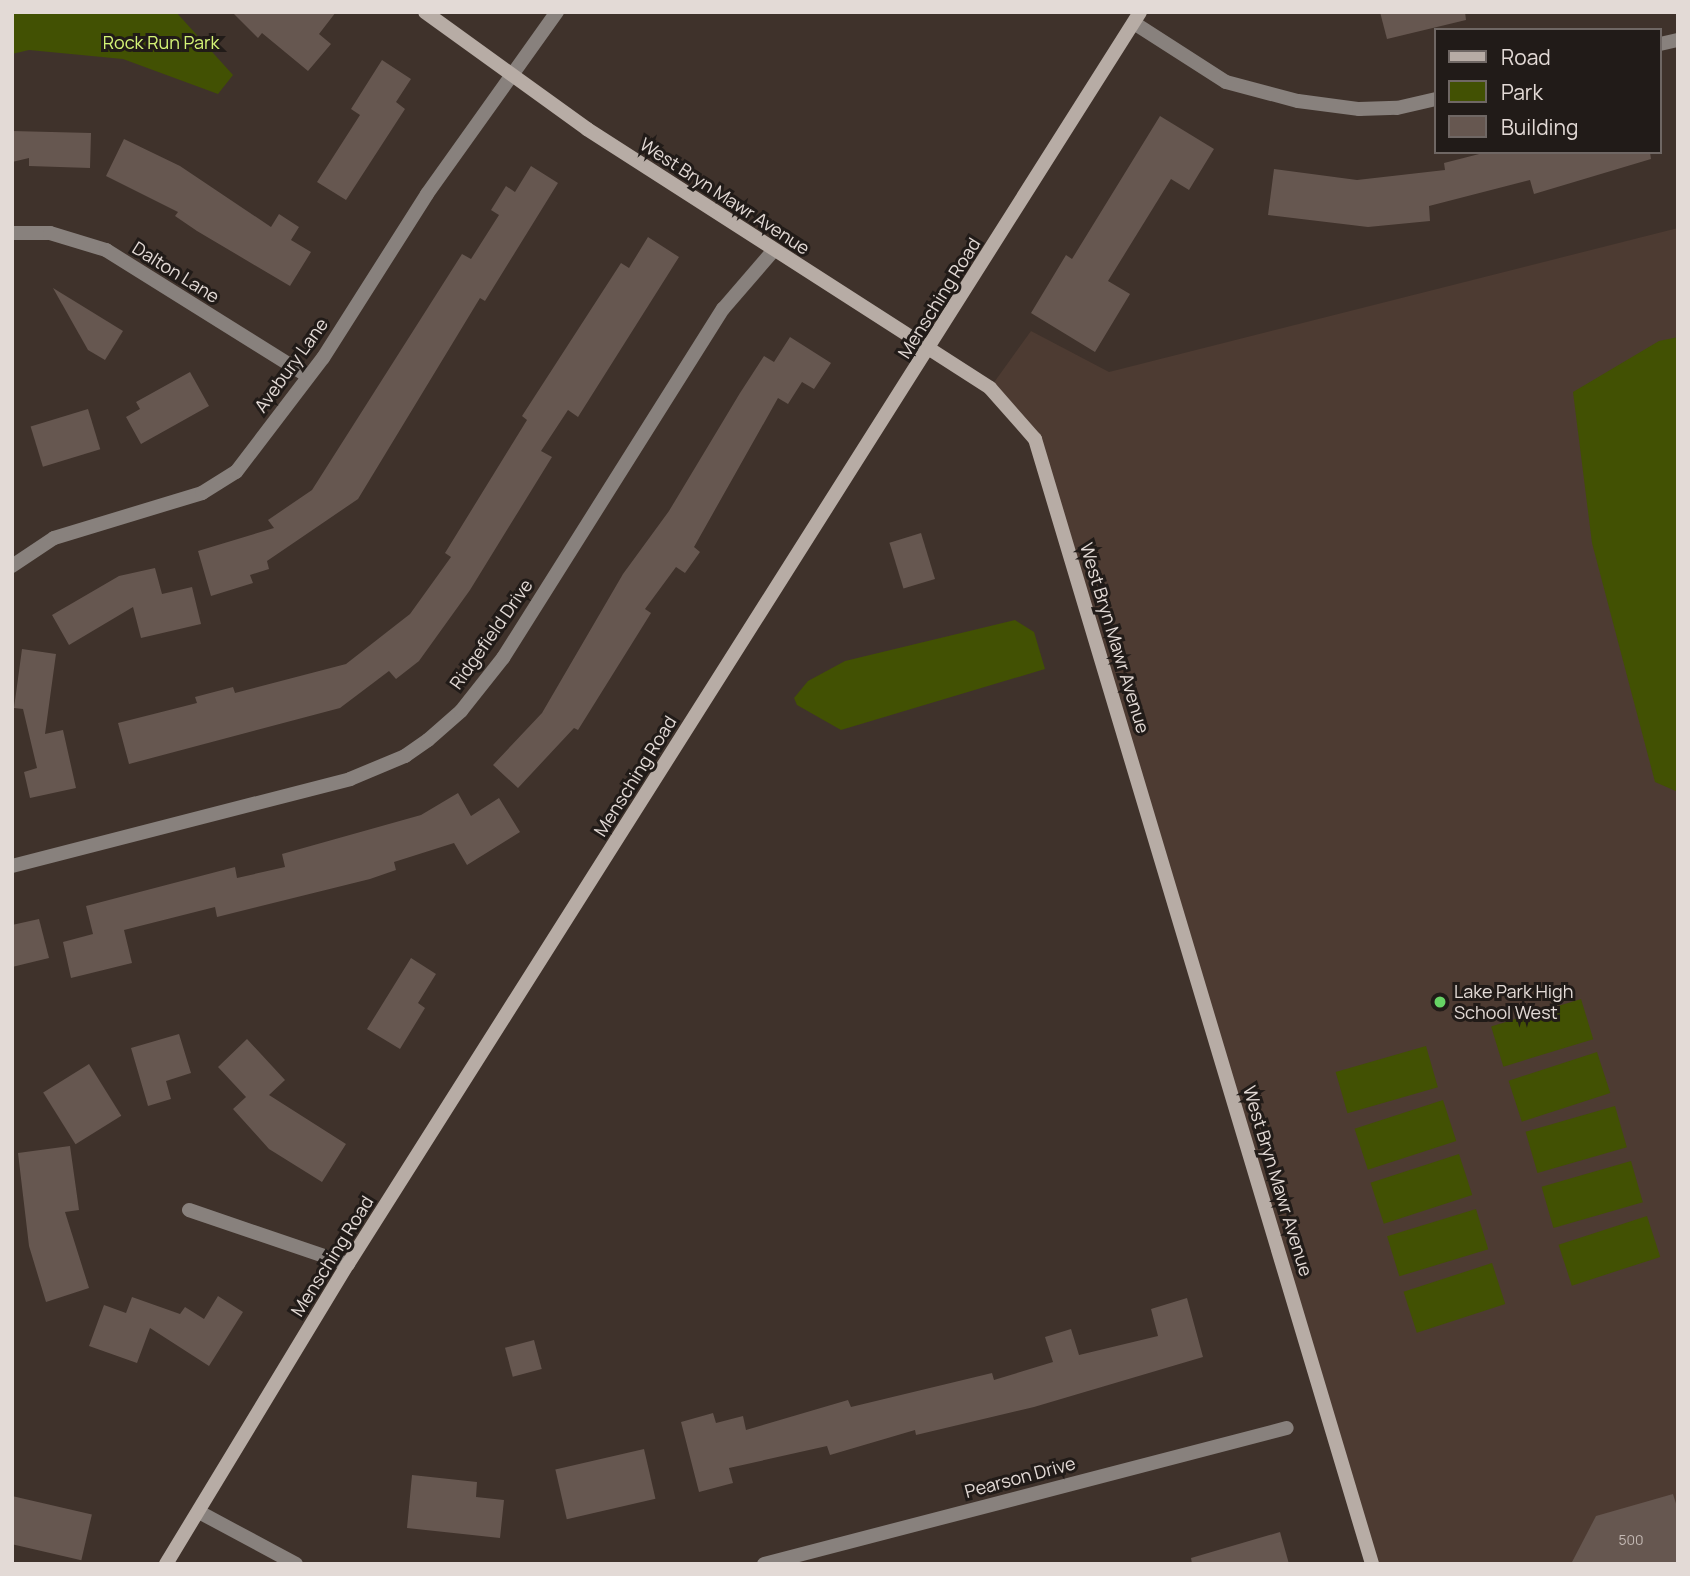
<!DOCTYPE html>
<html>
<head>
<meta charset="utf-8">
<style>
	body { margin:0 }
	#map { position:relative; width:1690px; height:1576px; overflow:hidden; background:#3f322b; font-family:Manrope,sans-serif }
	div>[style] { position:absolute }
	.education>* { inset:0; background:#4d3b32 }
	.green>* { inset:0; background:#425103; transform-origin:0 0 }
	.building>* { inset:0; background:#665750; transform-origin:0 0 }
	.street>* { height:14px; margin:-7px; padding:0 7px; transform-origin:7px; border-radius:7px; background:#88817d }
	.secondary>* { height:14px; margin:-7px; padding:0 7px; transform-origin:7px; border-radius:7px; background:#b7aca5 }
	.dots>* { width:19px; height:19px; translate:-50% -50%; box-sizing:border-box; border:4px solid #211b18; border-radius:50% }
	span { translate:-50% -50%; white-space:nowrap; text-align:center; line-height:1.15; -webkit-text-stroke:6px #211b18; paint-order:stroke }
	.number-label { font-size:14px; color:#c4b9b4 }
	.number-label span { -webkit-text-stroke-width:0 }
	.park-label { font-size:18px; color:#d4f376 }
	.street-label { font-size:18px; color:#e3dad6 }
	.poi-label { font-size:18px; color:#e3dad6 }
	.left { translate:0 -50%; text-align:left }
	.frame { position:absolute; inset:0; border:14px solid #e3dad6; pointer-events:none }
	.legend { position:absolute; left:1434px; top:28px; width:228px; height:126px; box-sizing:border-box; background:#211b18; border:2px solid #6f6764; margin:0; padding:9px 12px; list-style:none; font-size:21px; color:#e3dad6 }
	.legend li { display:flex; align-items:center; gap:14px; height:35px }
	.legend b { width:35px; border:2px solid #6f6764 }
</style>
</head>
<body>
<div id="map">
	<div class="education">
		<div style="clip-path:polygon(1678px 228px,1678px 1564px,1370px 1564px,1035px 440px,990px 388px,1031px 331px,1109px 372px)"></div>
	</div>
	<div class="green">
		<div style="clip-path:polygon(12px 12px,176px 12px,233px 75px,218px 94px,123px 59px,29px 50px,12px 54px)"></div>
		<div style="clip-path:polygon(1678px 337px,1678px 792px,1655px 782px,1592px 543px,1573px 392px,1659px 341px)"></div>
		<div style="clip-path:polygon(1015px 620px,1034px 632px,1045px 669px,841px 730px,797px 705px,794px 698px,808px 681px,845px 661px)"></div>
		<div style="left:1581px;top:999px;width:42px;height:94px;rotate:73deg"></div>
		<div style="left:1426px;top:1046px;width:43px;height:94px;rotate:74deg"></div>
		<div style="left:1597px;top:1052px;width:43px;height:93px;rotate:72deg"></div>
		<div style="left:1443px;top:1100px;width:43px;height:93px;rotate:72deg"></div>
		<div style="left:1615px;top:1106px;width:43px;height:93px;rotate:74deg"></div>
		<div style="left:1459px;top:1154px;width:43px;height:93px;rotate:72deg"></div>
		<div style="left:1631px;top:1161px;width:43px;height:93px;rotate:74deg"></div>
		<div style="left:1476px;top:1209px;width:42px;height:93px;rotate:73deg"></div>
		<div style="left:1647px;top:1216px;width:43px;height:93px;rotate:72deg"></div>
		<div style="left:1492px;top:1263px;width:43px;height:93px;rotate:72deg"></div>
	</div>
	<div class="building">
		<div style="clip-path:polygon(232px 12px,336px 12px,319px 34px,331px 44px,308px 71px,262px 33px,258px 38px)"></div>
		<div style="clip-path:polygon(1380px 12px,1465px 12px,1466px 20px,1387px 39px)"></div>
		<div style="clip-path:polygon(382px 60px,411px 79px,396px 102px,405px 109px,346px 200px,317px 182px,360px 115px,351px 109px)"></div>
		<div style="clip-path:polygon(1160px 116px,1214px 149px,1189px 190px,1171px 179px,1108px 281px,1130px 294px,1095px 352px,1031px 313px,1066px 255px,1072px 259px)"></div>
		<div style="clip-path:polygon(12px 131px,91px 133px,90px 168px,29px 166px,29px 158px,12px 162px)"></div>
		<div style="clip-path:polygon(124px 139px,180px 166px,271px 227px,279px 214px,299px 227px,291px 240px,311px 252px,290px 286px,197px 231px,175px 216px,178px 212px,106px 176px)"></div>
		<div style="clip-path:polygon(1487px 152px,1650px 152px,1651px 159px,1534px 194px,1530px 180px,1429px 206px,1430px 221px,1368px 227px,1268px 215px,1274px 169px,1357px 180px,1445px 170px,1444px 163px)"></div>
		<div style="clip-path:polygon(531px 166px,558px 183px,485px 301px,480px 298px,358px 499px,267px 561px,269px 569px,250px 575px,253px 583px,211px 596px,198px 551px,274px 528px,268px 520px,312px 490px,462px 254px,471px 259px,499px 215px,491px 210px,506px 186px,515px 192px)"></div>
		<div style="clip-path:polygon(648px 237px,679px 257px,578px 417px,568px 410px,541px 451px,552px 457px,470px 590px,419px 661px,396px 679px,389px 671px,340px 708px,129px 764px,118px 723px,197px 703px,195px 697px,233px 687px,235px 693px,346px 664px,410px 614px,451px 557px,445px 553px,527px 420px,522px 416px,621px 263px,629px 268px)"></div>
		<div style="clip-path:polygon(53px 288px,123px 331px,105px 360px,88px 350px)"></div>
		<div style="clip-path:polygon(790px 337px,831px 363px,814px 389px,802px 382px,788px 404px,778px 398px,694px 547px,700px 552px,685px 573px,676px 567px,645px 609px,651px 613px,578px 730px,574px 728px,518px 788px,493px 765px,542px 713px,623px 574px,669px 511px,740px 393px,764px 356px,774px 362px)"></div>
		<div style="clip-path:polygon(190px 372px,209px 406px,141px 444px,126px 417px,140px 409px,136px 402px)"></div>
		<div style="left:88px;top:409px;width:42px;height:60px;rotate:73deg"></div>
		<div style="left:921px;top:533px;width:48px;height:33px;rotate:73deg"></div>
		<div style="clip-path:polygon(155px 568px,162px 594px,192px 587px,201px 624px,141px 638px,133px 607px,69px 645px,52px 615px,119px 576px)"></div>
		<div style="clip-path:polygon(22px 649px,56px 654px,45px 734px,63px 730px,76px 788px,30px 798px,24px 772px,37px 768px,23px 709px,14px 708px)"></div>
		<div style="clip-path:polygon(458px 793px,471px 816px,499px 798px,520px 832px,467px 865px,454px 843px,394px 862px,396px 870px,370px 879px,217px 917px,215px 907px,124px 930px,132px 963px,71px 978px,63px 942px,93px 934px,86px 906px,235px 867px,237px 878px,285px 867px,282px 854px,421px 815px)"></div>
		<div style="clip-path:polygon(39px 919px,49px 958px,12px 967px,12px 925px)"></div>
		<div style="clip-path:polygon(411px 958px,436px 974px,418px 1003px,425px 1008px,400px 1049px,367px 1029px)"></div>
		<div style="clip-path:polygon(179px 1034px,191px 1073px,166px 1081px,171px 1099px,148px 1106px,131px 1048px)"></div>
		<div style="clip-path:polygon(247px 1039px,285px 1080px,269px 1095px,346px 1144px,322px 1182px,269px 1149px,233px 1109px,246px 1097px,218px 1067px)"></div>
		<div style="left:89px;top:1064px;width:61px;height:54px;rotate:58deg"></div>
		<div style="clip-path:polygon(70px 1146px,79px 1210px,65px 1212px,89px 1288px,46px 1302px,29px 1246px,18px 1153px)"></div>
		<div style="clip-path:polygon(218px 1296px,243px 1312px,209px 1366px,150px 1328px,137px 1363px,89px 1346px,104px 1305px,126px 1313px,132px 1297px,180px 1314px,185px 1307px,204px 1319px)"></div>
		<div style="clip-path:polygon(1187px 1298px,1203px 1357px,1034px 1407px,916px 1435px,915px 1430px,830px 1455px,827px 1446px,729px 1468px,733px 1483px,699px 1492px,681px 1422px,713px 1413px,716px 1423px,743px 1416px,746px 1430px,848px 1400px,851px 1407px,992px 1373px,994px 1380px,1053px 1362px,1045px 1337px,1071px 1329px,1079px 1355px,1158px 1336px,1151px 1309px)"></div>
		<div style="left:534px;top:1340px;width:30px;height:30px;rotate:75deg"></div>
		<div style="left:644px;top:1449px;width:51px;height:91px;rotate:77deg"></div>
		<div style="clip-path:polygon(412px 1475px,477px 1482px,476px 1497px,504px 1500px,500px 1538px,407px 1528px)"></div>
		<div style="clip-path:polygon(1673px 1494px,1678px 1510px,1678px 1564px,1571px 1564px,1596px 1516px)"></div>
		<div style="left:12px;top:1496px;width:82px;height:47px;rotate:13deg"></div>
		<div style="clip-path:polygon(1280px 1532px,1289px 1564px,1192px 1564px,1191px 1558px)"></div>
	</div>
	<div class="street">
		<div style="left:1134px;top:23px;width:109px;rotate:32.7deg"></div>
		<div style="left:1226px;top:82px;width:74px;rotate:14.8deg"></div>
		<div style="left:1298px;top:101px;width:62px;rotate:7.5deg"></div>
		<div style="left:1359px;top:109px;width:38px;rotate:-2deg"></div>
		<div style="left:1397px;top:108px;width:40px;rotate:-13deg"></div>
		<div style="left:1660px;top:44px;width:18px;rotate:-13deg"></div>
		<div style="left:12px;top:233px;width:38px"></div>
		<div style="left:50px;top:233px;width:59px;rotate:16.9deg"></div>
		<div style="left:106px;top:250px;width:238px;rotate:32deg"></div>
		<div style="left:12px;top:566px;width:50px;rotate:-33.7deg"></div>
		<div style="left:54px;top:538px;width:155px;rotate:-16.9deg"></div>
		<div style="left:202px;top:493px;width:40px;rotate:-32deg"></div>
		<div style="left:236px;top:472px;width:143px;rotate:-52.7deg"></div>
		<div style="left:323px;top:358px;width:194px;rotate:-57.6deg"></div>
		<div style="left:427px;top:194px;width:224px;rotate:-54.5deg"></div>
		<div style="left:12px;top:866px;width:349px;rotate:-14.4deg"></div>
		<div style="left:350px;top:779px;width:60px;rotate:-22.7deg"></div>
		<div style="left:405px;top:756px;width:28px;rotate:-35deg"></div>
		<div style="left:428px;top:740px;width:44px;rotate:-41.3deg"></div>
		<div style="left:461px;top:711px;width:68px;rotate:-51.6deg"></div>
		<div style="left:503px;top:658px;width:413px;rotate:-57.8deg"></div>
		<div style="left:723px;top:309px;width:77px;rotate:-49.2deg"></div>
		<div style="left:189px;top:1210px;width:168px;rotate:18.8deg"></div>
		<div style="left:199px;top:1512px;width:110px;rotate:28.2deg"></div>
		<div style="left:764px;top:1564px;width:540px;rotate:-14.58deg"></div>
	</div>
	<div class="secondary">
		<div style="left:425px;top:12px;width:200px;rotate:35.8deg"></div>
		<div style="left:587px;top:129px;width:479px;rotate:32.7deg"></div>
		<div style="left:990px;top:388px;width:68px;rotate:48.6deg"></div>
		<div style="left:1035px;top:439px;width:1174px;rotate:73.32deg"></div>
		<div style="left:166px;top:1564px;width:351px;rotate:-58.8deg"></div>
		<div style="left:348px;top:1264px;width:1481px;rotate:-57.68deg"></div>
	</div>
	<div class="dots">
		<div style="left:1440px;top:1002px;background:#67d465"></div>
	</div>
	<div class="number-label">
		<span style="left:1631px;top:1540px">500</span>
	</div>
	<div class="park-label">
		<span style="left:161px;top:42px">Rock Run Park</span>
	</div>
	<div class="street-label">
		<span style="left:725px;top:196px;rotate:33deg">West Bryn Mawr Avenue</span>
		<span style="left:176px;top:272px;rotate:32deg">Dalton Lane</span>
		<span style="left:939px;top:298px;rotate:-58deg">Mensching Road</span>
		<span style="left:291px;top:365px;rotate:-54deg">Avebury Lane</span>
		<span style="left:491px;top:634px;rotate:-55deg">Ridgefield Drive</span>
		<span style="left:1115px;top:638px;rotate:73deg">West Bryn Mawr Avenue</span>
		<span style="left:635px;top:776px;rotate:-58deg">Mensching Road</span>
		<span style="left:1278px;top:1181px;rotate:73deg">West Bryn Mawr Avenue</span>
		<span style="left:332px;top:1256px;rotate:-58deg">Mensching Road</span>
		<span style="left:1020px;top:1477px;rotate:-15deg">Pearson Drive</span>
	</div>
	<div class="poi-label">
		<span class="left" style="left:1454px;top:1002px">Lake Park High<br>School West</span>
	</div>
	<div class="frame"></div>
	<ul class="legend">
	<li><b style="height:9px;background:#b7aca5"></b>Road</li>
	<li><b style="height:19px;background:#425103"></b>Park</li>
	<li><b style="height:19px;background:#665750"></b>Building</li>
	</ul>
</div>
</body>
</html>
